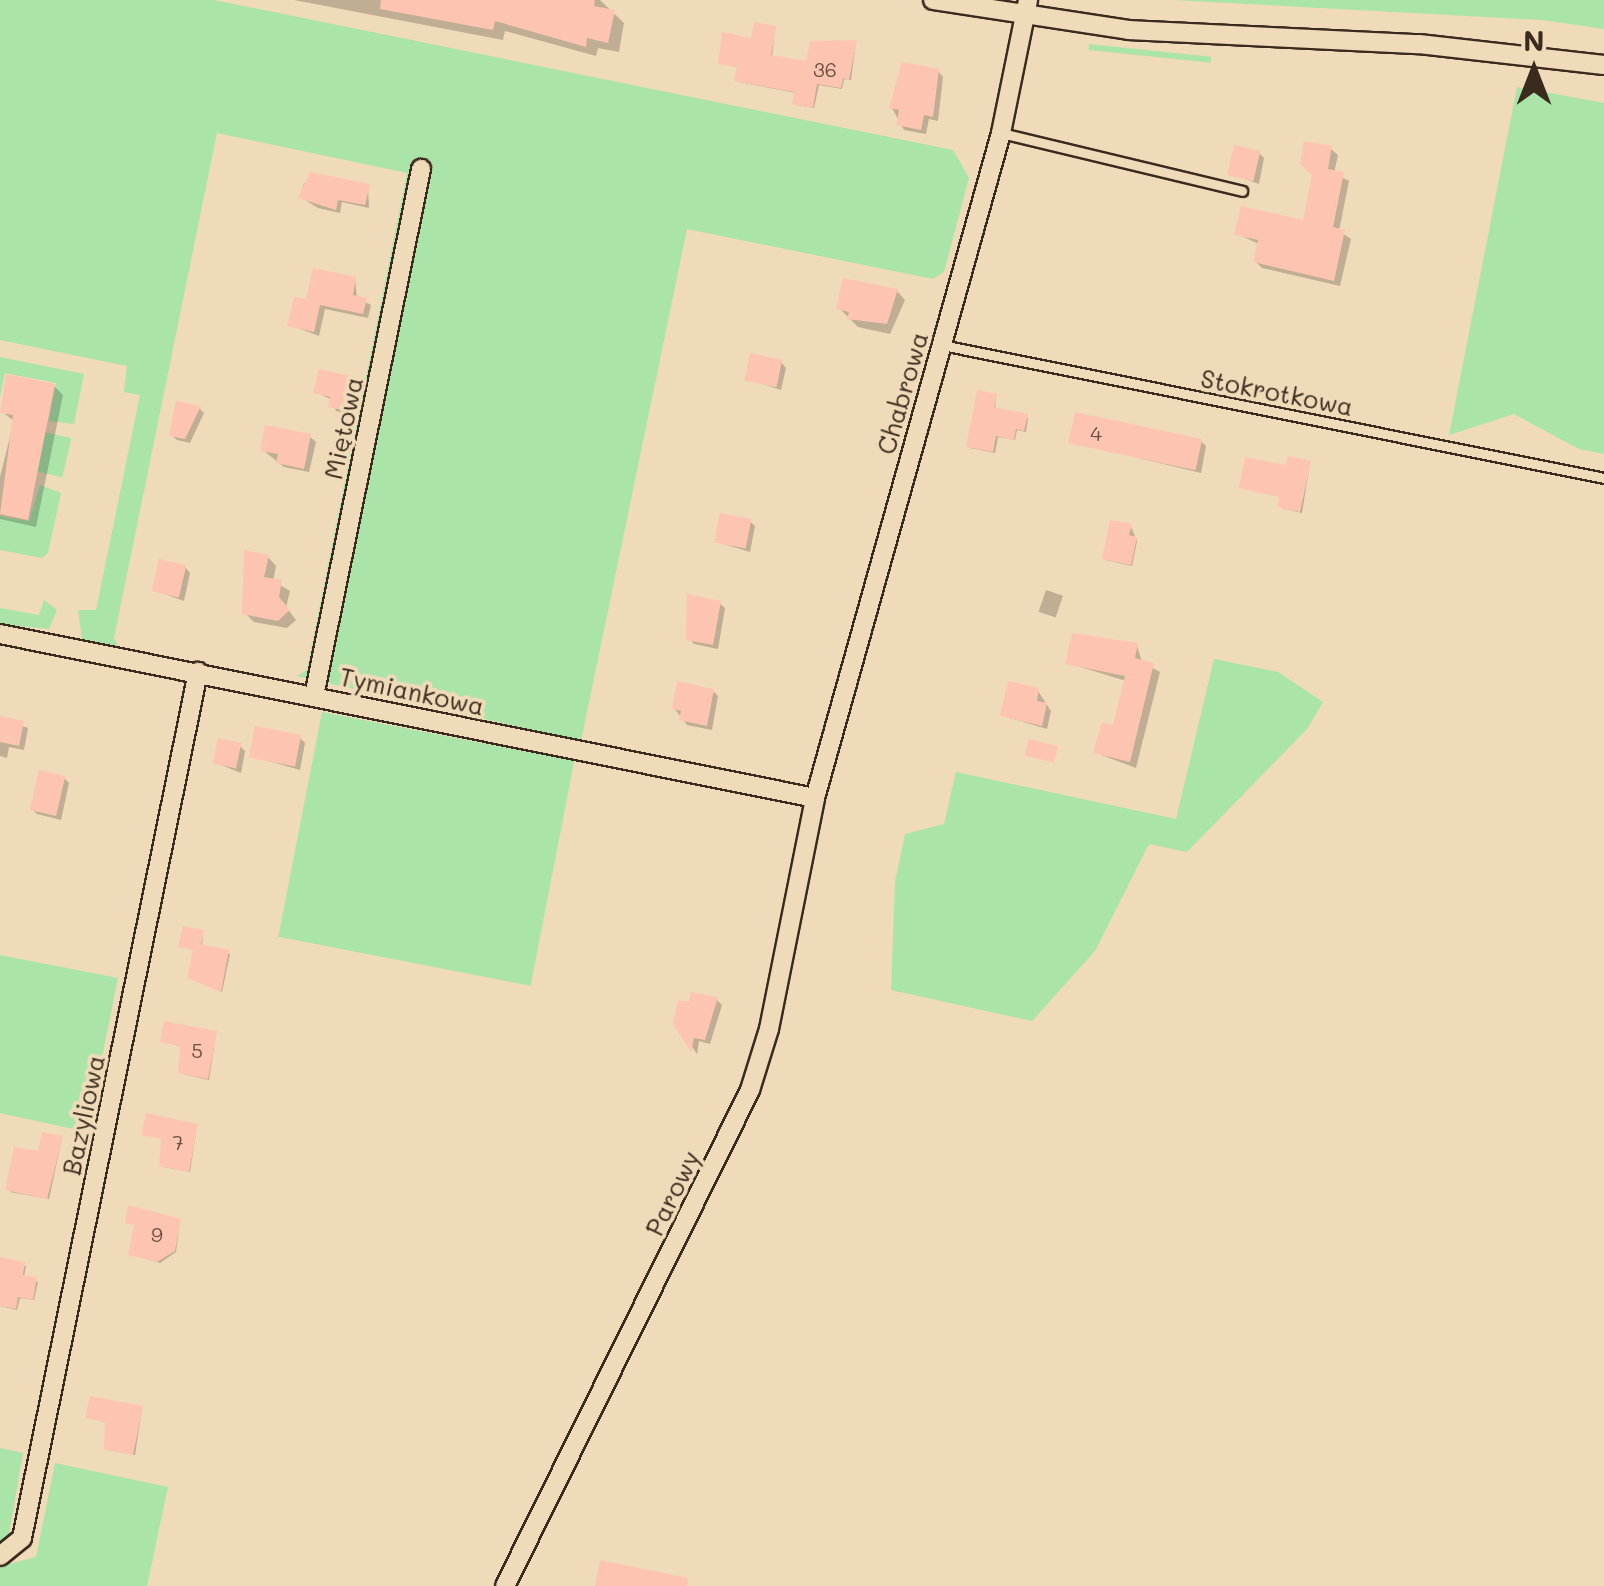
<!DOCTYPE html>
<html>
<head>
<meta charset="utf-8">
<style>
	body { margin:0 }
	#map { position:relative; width:1604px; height:1586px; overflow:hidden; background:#efdab9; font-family:Mali,sans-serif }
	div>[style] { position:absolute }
	.green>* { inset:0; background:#abe4a8; transform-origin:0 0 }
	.shadow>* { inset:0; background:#0003; transform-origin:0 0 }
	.building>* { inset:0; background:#fdc4b2; transform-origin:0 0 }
	.roads { filter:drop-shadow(2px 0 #3b2a1e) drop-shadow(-2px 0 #3b2a1e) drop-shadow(0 2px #3b2a1e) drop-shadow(0 -2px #3b2a1e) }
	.lane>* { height:9px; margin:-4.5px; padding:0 4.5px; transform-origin:4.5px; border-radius:4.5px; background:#efdab9 }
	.street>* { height:18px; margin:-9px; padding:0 9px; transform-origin:9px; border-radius:9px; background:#efdab9 }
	span { translate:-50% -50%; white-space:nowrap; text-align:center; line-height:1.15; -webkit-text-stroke:8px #efdab9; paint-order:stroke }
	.number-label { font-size:20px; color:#6c5043 }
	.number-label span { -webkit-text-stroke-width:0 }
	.street-label { font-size:25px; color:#3b2a1e }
	.north { position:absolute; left:1484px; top:20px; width:100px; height:100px; -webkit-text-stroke:8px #efdab9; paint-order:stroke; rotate:0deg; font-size:28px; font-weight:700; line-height:40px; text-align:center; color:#3b2a1e }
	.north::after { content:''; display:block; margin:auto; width:35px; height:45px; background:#3b2a1e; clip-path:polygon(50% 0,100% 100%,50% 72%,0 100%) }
</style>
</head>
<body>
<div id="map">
	<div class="green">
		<div style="clip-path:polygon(0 0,214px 0,953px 150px,969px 178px,944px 272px,933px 279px,687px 229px,581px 741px,297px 676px,307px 670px,407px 173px,217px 133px,114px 638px,118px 646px,82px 639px,78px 610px,96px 610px,140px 395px,124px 392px,127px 366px,0 340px)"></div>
		<div style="clip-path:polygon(1173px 0,1604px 0,1604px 29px,1542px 20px)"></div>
		<div style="left:1089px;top:44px;width:123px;height:6px;rotate:6deg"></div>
		<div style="clip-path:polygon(1517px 87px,1604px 103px,1604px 454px,1579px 449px,1514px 414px,1449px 435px)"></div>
		<div style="clip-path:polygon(0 357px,84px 374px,74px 424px,49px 421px,56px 383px,5px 373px,0 397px)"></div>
		<div style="left:44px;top:432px;width:28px;height:40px;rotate:13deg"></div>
		<div style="clip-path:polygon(40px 485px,61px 493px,48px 553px,42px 558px,0 550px,0 516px,29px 521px)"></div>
		<div style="clip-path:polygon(44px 600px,57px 610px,49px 629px,0 624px,0 608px,39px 615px)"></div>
		<div style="clip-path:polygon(1214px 659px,1278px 672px,1323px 702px,1308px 728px,1187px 852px,1149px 844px,1095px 951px,1032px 1021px,891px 990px,895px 882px,905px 834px,944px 824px,956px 772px,1176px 819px)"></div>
		<div style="left:322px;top:712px;width:257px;height:229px;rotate:11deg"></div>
		<div style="clip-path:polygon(0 955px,118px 978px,87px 1132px,0 1113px)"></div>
		<div style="clip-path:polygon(0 1448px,23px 1453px,8px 1540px,0 1544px)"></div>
		<div style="clip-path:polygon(55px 1463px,168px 1487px,147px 1586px,0 1586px,0 1566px,36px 1557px)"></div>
	</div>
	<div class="shadow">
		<div style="clip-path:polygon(294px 0,600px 0,624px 23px,619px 52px,598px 48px,596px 56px,505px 31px,503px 40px)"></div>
		<div style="clip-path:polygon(775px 28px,772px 57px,808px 64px,856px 43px,851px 80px,844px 79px,842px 89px,819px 85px,814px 108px,796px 105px,796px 93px,739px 82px,740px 68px,720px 63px)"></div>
		<div style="clip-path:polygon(938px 71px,943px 77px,938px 121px,929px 119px,926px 134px,904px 130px,892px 108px)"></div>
		<div style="clip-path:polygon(1331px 149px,1338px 155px,1334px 173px,1349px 181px,1339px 231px,1351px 239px,1340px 286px,1262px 268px,1255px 261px,1259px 244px,1237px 234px,1305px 223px)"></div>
		<div style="clip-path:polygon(1259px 153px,1264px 158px,1259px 184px,1231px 174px)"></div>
		<div style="clip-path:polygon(304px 183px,368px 187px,369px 208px,342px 202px,340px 213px,318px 208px,300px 197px)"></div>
		<div style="clip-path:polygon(355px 279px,357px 298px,371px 305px,368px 318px,325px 309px,319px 336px,290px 325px,307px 302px)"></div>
		<div style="clip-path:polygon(897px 291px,905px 300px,890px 334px,858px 327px,839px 308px)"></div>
		<div style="clip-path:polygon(781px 362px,786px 368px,781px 390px,747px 379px)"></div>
		<div style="clip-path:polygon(353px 379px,359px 384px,352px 415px,336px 411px,332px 400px,316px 392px)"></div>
		<div style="clip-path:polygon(54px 386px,63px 395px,36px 527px,0 519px,0 477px,14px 421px,1px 411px)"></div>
		<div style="clip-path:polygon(996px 396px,995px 410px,1028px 418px,1026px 432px,1017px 430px,1015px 440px,998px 437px,995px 453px,970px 448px)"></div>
		<div style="clip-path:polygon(199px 408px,204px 413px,190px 443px,177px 440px,171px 435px)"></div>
		<div style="clip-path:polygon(310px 437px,316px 442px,309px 472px,284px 467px,263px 450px)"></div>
		<div style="clip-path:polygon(1201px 441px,1206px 446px,1201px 473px,1072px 442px)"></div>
		<div style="clip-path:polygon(1310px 463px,1302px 513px,1282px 508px,1282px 497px,1242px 488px)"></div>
		<div style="clip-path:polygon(749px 521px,755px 526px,750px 552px,717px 542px)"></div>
		<div style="clip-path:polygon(1131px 527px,1137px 541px,1132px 566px,1106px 560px)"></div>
		<div style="clip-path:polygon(268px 557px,276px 566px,273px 581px,290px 591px,286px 607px,296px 620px,287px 628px,254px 622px,245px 613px)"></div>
		<div style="clip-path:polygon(185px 567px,190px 573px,184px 601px,154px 590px)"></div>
		<div style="left:1046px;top:590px;width:18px;height:23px;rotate:19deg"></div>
		<div style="clip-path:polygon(719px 603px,725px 608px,718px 649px,694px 644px,689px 638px)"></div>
		<div style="clip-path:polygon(1137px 646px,1142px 662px,1160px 672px,1136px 768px,1096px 753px,1114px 728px,1126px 681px,1068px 663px)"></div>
		<div style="clip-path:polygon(713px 691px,718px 696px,712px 730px,687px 725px,674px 708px)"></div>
		<div style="clip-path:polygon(1038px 691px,1051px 711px,1047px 729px,1003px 716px)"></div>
		<div style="clip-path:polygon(0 719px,28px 728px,24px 750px,9px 747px,7px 758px,0 756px)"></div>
		<div style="clip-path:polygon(300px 738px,305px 743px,300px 770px,251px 756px)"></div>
		<div style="clip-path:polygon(239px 745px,245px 751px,241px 773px,216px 763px)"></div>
		<div style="clip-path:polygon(64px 778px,69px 783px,61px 820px,37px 814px,32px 809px)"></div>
		<div style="clip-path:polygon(203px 932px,202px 947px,230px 954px,222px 992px,192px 979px,195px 950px,181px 946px)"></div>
		<div style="clip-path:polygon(716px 999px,722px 1005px,710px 1044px,699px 1041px,697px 1054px,676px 1023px,691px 1005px)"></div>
		<div style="clip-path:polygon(216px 1034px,209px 1080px,183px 1074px,182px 1047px,162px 1041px)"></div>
		<div style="clip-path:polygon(197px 1126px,190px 1172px,164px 1167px,162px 1165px)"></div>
		<div style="clip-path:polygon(62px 1138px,49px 1199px,10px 1192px,40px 1154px)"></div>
		<div style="clip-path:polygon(180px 1221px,176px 1252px,160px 1263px,130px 1254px,136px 1225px)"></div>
		<div style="clip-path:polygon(0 1260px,26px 1266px,24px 1277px,38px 1282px,34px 1300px,20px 1298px,17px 1310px,0 1306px)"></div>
		<div style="clip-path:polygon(142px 1409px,135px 1455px,108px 1450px,108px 1423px,88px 1417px)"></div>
	</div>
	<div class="building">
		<div style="clip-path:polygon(381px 0,595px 0,594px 6px,615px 10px,608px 43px,587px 38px,586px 47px,495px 21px,493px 30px,380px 9px)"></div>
		<div style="clip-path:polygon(754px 22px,776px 26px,771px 55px,806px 61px,810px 41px,857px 40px,849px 80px,843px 78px,841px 88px,817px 84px,813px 108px,792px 104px,794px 92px,734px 81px,737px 67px,718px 64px,722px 32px,751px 38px)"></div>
		<div style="clip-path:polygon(902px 62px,939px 69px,933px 117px,924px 115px,921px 130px,896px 125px,899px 110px,889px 108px)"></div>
		<div style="clip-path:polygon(1304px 141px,1332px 146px,1328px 169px,1344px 172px,1333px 227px,1345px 230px,1334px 281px,1253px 262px,1258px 240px,1234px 235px,1241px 206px,1303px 220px,1312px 175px,1300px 164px)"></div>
		<div style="left:1234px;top:145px;width:27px;height:31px;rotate:13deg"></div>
		<div style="clip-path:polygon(310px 172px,370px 184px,365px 205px,338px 200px,336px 210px,298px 198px)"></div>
		<div style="clip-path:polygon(313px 268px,356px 277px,353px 295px,367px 298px,363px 314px,320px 305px,314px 332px,287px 326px,294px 297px,306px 299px)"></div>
		<div style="clip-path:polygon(843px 278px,898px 289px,887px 324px,847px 319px,849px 312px,836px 309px)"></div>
		<div style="left:750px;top:353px;width:33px;height:28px;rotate:12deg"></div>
		<div style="clip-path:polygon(319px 369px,355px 377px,347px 411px,328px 407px,330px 397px,313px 393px)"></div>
		<div style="clip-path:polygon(6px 374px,55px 384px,28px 520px,0 514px,13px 415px,0 413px)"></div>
		<div style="clip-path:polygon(977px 390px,997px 394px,994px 407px,1028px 414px,1024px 431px,1016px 429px,1014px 440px,996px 436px,993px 452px,966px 447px)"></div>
		<div style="clip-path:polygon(176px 401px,201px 406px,185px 439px,169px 436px)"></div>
		<div style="left:1075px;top:412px;width:130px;height:32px;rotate:12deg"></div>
		<div style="clip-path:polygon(265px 425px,311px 434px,304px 469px,276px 463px,278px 454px,260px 451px)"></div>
		<div style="clip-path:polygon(1288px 456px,1311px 461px,1300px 512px,1277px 507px,1279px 497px,1239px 488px,1245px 457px,1286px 465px)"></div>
		<div style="left:720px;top:513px;width:32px;height:30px;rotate:11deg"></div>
		<div style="clip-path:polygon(1110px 520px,1132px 524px,1129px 535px,1137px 537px,1131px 565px,1102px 559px)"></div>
		<div style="clip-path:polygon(244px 550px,269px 555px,264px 577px,282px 580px,279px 597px,290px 610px,278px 621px,242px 614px)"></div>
		<div style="left:159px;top:559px;width:28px;height:33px;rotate:13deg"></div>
		<div style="clip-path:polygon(687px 594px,721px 601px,713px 645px,686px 640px)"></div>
		<div style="clip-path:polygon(1072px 633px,1138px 643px,1135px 658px,1154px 663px,1130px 762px,1093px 753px,1102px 722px,1113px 725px,1125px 676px,1065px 664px)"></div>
		<div style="clip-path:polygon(677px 681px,714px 689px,707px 726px,679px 720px,681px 711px,672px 709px)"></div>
		<div style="clip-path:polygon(1008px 681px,1039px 688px,1037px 701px,1047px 703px,1042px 726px,1000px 716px)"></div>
		<div style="clip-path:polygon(0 716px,24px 721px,19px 746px,0 742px)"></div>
		<div style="left:255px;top:726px;width:47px;height:32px;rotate:11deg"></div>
		<div style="left:218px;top:738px;width:24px;height:26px;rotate:12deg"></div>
		<div style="left:1029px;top:739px;width:30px;height:17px;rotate:14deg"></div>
		<div style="left:39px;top:770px;width:27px;height:41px;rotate:13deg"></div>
		<div style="clip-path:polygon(183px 926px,204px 930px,201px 944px,229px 950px,221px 992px,187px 978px,193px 950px,178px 947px)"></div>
		<div style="clip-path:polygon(691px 992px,718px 997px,705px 1040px,694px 1038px,691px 1052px,673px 1024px,678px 1000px,689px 1002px)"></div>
		<div style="clip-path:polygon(164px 1021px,217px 1031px,208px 1079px,178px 1073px,180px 1046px,160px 1042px)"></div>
		<div style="clip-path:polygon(146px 1113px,198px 1124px,189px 1172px,159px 1166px,161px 1139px,141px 1135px)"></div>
		<div style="clip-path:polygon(42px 1132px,63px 1136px,47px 1199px,5px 1190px,14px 1147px,38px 1151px)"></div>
		<div style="clip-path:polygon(128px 1205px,181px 1219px,175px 1251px,157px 1262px,128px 1255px,134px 1225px,125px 1223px)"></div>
		<div style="clip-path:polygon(0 1257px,25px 1262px,23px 1275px,37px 1277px,33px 1300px,18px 1297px,16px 1309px,0 1306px)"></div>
		<div style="clip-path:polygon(90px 1396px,143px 1406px,133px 1455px,104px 1449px,105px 1422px,85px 1418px)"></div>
		<div style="clip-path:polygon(600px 1560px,688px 1578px,687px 1586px,595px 1586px)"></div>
	</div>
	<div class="roads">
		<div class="lane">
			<div style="left:1001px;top:133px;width:248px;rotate:13.5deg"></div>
			<div style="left:942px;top:345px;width:675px;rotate:11.36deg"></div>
		</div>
		<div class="street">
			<div style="left:933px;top:0;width:197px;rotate:8.7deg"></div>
			<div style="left:1128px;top:30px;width:291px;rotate:2.8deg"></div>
			<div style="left:1419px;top:44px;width:186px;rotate:6.5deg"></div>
			<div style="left:0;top:634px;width:831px;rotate:11.38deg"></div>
			<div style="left:314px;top:696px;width:538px;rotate:-78.52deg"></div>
			<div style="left:0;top:1556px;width:28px;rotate:-39deg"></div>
			<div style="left:22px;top:1538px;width:884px;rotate:-78.51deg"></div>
			<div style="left:505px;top:1586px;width:553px;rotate:-63.71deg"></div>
			<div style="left:750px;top:1090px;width:64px;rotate:-72.7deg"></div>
			<div style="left:769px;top:1029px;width:236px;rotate:-78.7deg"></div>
			<div style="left:815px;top:798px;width:691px;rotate:-74.37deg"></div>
			<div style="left:1001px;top:133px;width:136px;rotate:-78.5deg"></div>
		</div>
	</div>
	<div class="number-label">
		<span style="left:825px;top:69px">36</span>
		<span style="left:1096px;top:433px">4</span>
		<span style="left:197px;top:1050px">5</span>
		<span style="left:178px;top:1142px">7</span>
		<span style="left:157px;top:1234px">9</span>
	</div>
	<div class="street-label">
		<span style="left:1277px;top:392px;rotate:11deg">Stokrotkowa</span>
		<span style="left:902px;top:393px;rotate:-74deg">Chabrowa</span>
		<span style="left:343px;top:428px;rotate:-78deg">Miętowa</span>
		<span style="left:412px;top:691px;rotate:12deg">Tymiankowa</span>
		<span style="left:83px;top:1115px;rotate:-78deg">Bazyliowa</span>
		<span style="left:672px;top:1193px;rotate:-64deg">Parowy</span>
	</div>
	<div class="north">N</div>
</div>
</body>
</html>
